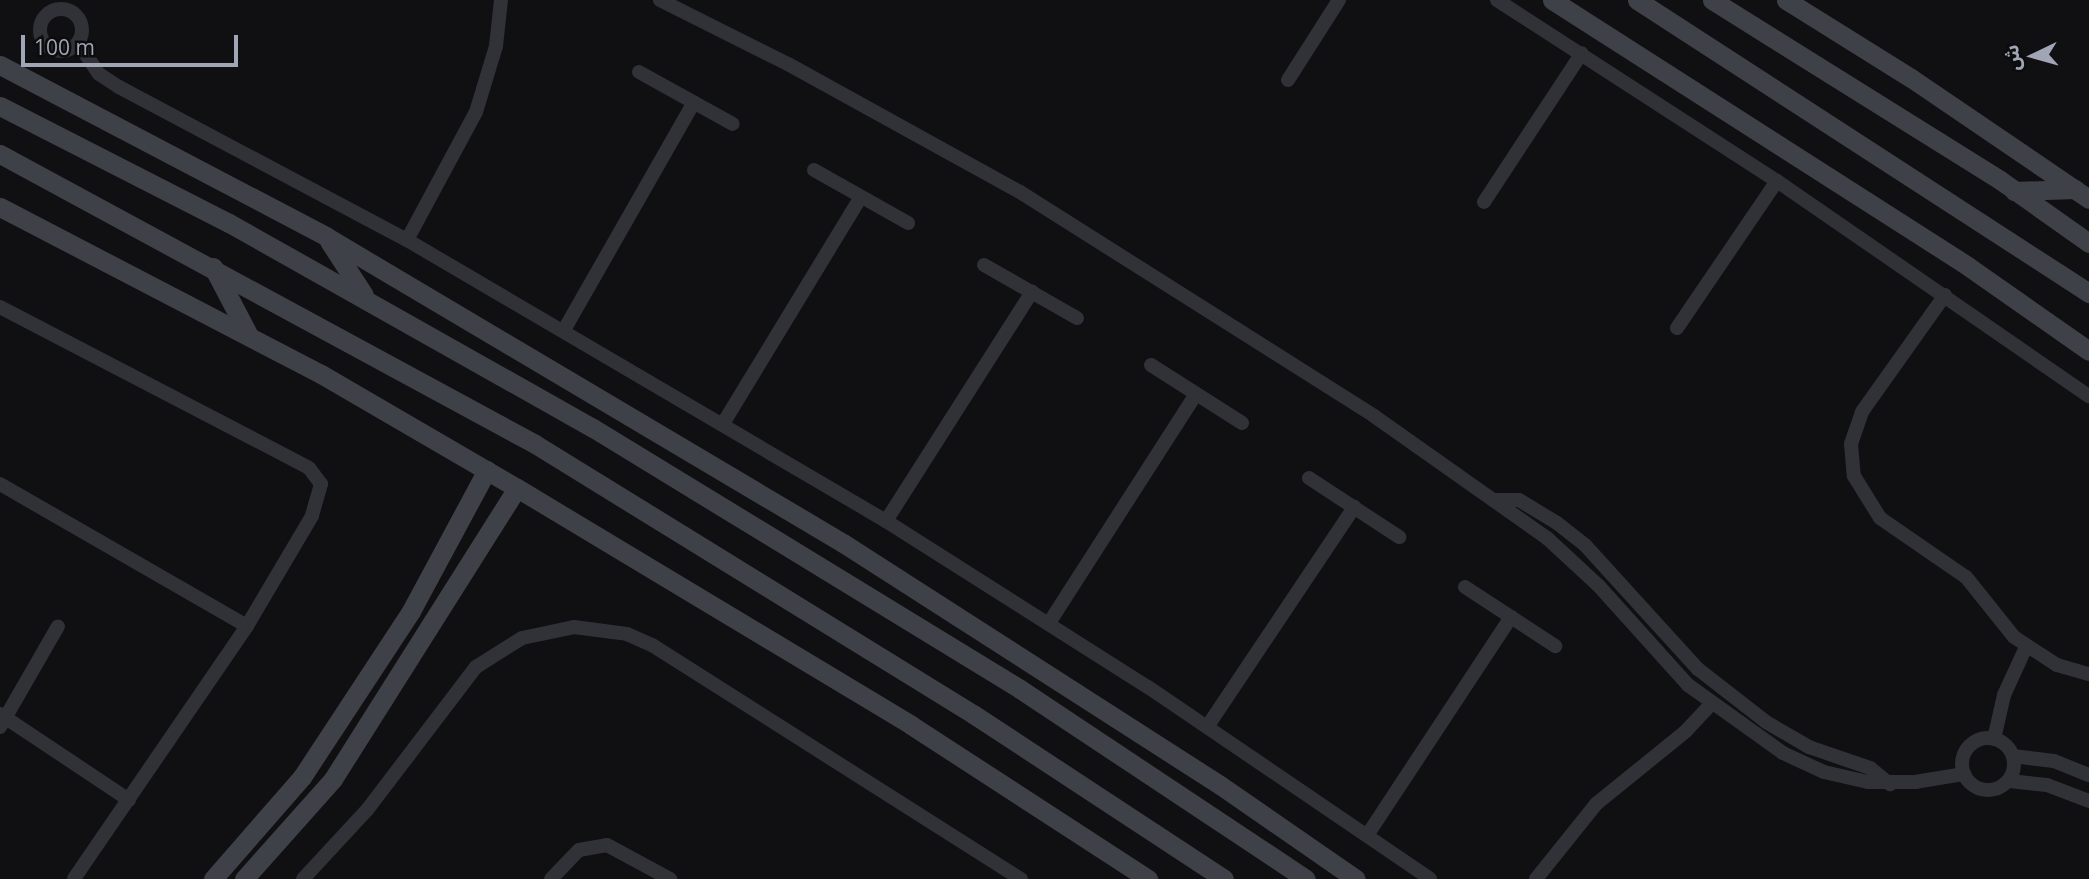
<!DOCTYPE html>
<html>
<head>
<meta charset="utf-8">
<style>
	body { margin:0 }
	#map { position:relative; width:2089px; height:879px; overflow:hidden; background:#101012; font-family:"Open Sans","Noto Sans Arabic",sans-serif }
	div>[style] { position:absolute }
	.street>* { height:14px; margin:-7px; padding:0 7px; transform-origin:7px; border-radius:7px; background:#313238 }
	.street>.ring { margin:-7px; padding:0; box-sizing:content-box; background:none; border:14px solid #313238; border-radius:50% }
	.secondary>* { height:19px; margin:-9.5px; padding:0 9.5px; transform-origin:9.5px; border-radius:9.5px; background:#3f4148 }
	span { translate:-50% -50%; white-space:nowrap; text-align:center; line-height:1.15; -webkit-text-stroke:5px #0c0b0d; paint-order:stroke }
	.north { position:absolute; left:1998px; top:21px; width:70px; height:70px; -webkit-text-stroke:5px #0c0b0d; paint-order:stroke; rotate:265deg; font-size:19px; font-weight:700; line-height:28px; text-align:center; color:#a0a6b5 }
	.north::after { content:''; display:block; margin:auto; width:24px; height:32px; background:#a0a6b5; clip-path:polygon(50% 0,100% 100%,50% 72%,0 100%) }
	.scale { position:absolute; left:21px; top:35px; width:217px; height:32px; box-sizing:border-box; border:4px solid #a0a6b5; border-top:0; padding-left:9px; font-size:21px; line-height:24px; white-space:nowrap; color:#a0a6b5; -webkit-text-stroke:5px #0c0b0d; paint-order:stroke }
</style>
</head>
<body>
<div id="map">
	<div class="street">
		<div style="left:660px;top:0;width:143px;rotate:26.6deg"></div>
		<div style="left:788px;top:64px;width:265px;rotate:28.9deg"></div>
		<div style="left:1020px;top:192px;width:419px;rotate:32.3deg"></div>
		<div style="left:1374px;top:416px;width:212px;rotate:35.2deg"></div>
		<div style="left:1547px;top:538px;width:69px;rotate:42.7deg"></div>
		<div style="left:1598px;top:585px;width:135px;rotate:48deg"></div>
		<div style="left:1688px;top:685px;width:117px;rotate:35.6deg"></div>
		<div style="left:1783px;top:753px;width:45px;rotate:24.9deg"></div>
		<div style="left:1824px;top:772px;width:45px;rotate:12.8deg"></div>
		<div style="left:1868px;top:782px;width:47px"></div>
		<div style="left:1915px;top:782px;width:50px;rotate:-9.3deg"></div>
		<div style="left:1497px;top:0;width:333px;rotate:32.9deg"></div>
		<div style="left:1777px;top:181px;width:379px;rotate:34.6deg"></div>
		<div class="ring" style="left:40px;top:9px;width:28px;height:28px"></div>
		<div style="left:78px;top:43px;width:37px;rotate:56deg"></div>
		<div style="left:99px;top:74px;width:24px;rotate:33deg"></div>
		<div style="left:119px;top:87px;width:326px;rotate:28deg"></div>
		<div style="left:407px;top:240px;width:555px;rotate:30.4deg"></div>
		<div style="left:886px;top:521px;width:310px;rotate:32.4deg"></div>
		<div style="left:1148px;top:687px;width:341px;rotate:34.2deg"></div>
		<div style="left:639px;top:72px;width:107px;rotate:29deg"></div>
		<div style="left:1288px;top:80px;width:95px;rotate:-57.5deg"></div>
		<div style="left:814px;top:170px;width:108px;rotate:29.4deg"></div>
		<div style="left:1484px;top:202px;width:178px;rotate:-56.7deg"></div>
		<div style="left:407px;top:240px;width:145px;rotate:-61.7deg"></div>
		<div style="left:476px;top:112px;width:69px;rotate:-73.1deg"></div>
		<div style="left:496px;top:46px;width:46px;rotate:-83.8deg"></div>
		<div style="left:984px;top:265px;width:107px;rotate:29.7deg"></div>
		<div style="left:1945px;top:295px;width:143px;rotate:125.4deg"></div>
		<div style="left:1862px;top:412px;width:34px;rotate:109deg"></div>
		<div style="left:1851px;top:444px;width:32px;rotate:85deg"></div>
		<div style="left:1854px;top:476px;width:49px;rotate:58.2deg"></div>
		<div style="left:1880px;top:518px;width:104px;rotate:34.5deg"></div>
		<div style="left:1966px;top:577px;width:77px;rotate:51.3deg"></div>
		<div style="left:2014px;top:637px;width:51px;rotate:33.1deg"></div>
		<div style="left:2057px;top:665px;width:33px;rotate:16deg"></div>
		<div style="left:0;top:307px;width:348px;rotate:27.5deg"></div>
		<div style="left:309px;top:468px;width:20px;rotate:53deg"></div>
		<div style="left:321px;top:484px;width:33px;rotate:106deg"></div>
		<div style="left:312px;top:516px;width:128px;rotate:120.6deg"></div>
		<div style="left:247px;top:626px;width:306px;rotate:124.4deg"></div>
		<div style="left:1677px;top:328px;width:178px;rotate:-55.8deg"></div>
		<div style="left:564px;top:330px;width:262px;rotate:-60.3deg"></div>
		<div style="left:1151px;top:365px;width:108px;rotate:32.5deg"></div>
		<div style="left:724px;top:422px;width:263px;rotate:-58.7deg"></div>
		<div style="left:1309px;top:478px;width:108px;rotate:33.2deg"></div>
		<div style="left:0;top:484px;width:285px;rotate:29.9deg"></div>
		<div style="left:1493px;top:500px;width:26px"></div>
		<div style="left:1519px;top:500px;width:44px;rotate:31.2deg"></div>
		<div style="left:1557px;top:523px;width:36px;rotate:38deg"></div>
		<div style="left:1585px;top:545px;width:168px;rotate:47.7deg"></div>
		<div style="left:1698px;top:669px;width:86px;rotate:37.9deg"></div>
		<div style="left:1766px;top:722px;width:50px;rotate:30.2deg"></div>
		<div style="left:1809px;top:747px;width:65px;rotate:19deg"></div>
		<div style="left:1870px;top:768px;width:26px;rotate:39deg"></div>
		<div style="left:886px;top:521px;width:272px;rotate:-57.5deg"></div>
		<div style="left:1465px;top:587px;width:108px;rotate:33.2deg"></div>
		<div style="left:1049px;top:623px;width:272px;rotate:-57.3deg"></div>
		<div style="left:0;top:714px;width:155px;rotate:33.7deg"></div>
		<div style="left:0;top:727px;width:116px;rotate:-60.1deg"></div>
		<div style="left:1207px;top:727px;width:265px;rotate:-56.2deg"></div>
		<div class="ring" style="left:1962px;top:738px;width:38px;height:38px"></div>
		<div style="left:1994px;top:739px;width:45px;rotate:-77.2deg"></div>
		<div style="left:2004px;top:695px;width:53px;rotate:-65.4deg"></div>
		<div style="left:2013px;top:756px;width:41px;rotate:7deg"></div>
		<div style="left:2054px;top:761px;width:38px;rotate:22deg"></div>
		<div style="left:2009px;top:781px;width:38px;rotate:6deg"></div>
		<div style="left:2047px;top:785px;width:45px;rotate:20.9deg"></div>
		<div style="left:1368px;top:834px;width:260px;rotate:-56.6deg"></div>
		<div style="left:303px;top:879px;width:94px;rotate:-47.2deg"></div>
		<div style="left:367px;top:810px;width:180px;rotate:-52.7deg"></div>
		<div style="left:476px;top:667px;width:54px;rotate:-32.2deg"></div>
		<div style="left:522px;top:638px;width:53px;rotate:-11.9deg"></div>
		<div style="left:574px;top:627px;width:53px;rotate:7.5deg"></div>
		<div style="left:627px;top:634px;width:27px;rotate:24deg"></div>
		<div style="left:652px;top:645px;width:437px;rotate:32.4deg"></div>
		<div style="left:551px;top:879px;width:40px;rotate:-46deg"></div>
		<div style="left:579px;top:850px;width:28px;rotate:-10deg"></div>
		<div style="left:607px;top:845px;width:72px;rotate:28.4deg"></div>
		<div style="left:1536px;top:879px;width:96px;rotate:-51.3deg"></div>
		<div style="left:1596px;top:804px;width:114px;rotate:-39deg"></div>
		<div style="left:1685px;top:732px;width:37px;rotate:-47deg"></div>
	</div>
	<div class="secondary">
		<div style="left:1552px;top:0;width:495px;rotate:32.6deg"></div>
		<div style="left:1969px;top:267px;width:146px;rotate:35deg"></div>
		<div style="left:1637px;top:0;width:539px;rotate:32.95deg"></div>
		<div style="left:1712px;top:0;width:340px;rotate:32deg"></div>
		<div style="left:2000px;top:180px;width:109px;rotate:35.3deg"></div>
		<div style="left:1786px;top:0;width:147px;rotate:32deg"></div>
		<div style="left:1911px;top:78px;width:215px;rotate:34.2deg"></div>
		<div style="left:0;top:65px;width:369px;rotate:27.7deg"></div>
		<div style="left:327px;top:237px;width:600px;rotate:30.67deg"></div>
		<div style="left:843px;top:543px;width:448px;rotate:32.7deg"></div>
		<div style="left:1220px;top:785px;width:165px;rotate:34.7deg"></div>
		<div style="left:0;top:106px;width:257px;rotate:27.1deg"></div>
		<div style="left:229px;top:223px;width:418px;rotate:29.4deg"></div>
		<div style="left:593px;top:428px;width:500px;rotate:31.43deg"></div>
		<div style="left:1020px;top:689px;width:343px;rotate:33.6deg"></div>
		<div style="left:0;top:154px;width:609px;rotate:28.46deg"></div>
		<div style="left:535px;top:444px;width:515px;rotate:31.65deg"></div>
		<div style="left:973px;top:714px;width:300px;rotate:33.3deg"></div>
		<div style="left:2014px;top:191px;width:61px;rotate:-1.9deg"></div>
		<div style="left:0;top:207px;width:362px;rotate:27.5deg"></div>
		<div style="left:321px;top:374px;width:227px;rotate:30.2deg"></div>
		<div style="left:517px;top:488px;width:460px;rotate:31deg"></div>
		<div style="left:911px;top:725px;width:283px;rotate:33deg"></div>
		<div style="left:329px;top:241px;width:64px;rotate:57.1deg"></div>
		<div style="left:213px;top:267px;width:78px;rotate:62.4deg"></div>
		<div style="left:213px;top:879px;width:135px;rotate:-48.9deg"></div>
		<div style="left:302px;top:777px;width:199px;rotate:-56.7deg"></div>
		<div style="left:411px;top:611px;width:160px;rotate:-61.7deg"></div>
		<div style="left:244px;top:879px;width:134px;rotate:-48.3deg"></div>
		<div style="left:333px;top:779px;width:344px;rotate:-57.7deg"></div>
	</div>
	<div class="north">ش</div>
	<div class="scale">100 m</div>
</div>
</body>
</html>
